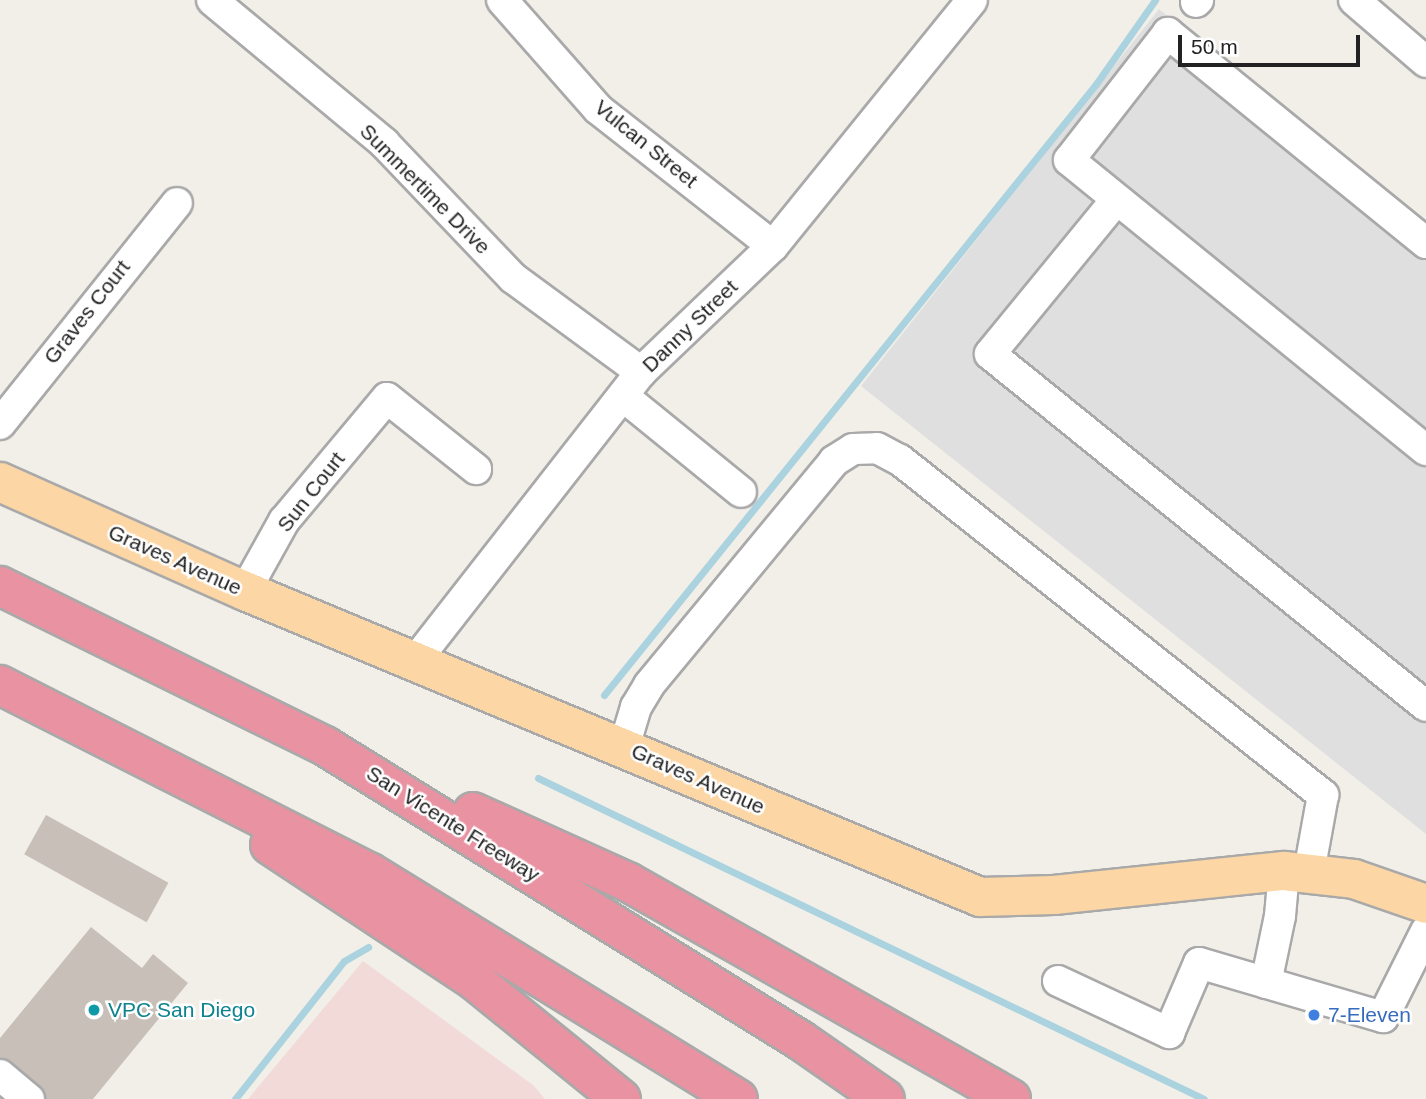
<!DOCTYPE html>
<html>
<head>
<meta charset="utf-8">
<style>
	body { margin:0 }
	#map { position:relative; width:1426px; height:1099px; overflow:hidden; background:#f2efe9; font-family:Arial,sans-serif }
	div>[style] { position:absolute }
	.residential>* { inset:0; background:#e0dfdf }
	.commercial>* { inset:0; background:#f2dad9 }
	.stream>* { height:7px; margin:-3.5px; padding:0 3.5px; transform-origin:3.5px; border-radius:3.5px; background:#aad3df }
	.building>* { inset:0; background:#c7bfb8; transform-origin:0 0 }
	.roads { filter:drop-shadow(2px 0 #a9a9a9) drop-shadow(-2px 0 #a9a9a9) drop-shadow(0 2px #a9a9a9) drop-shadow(0 -2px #a9a9a9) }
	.minor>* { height:30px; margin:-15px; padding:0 15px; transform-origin:15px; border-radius:15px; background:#fff }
	.major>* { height:38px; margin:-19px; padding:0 19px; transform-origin:19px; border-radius:19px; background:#fcd6a4 }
	.highway>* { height:38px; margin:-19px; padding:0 19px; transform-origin:19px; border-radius:19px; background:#e892a2 }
	.dots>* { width:19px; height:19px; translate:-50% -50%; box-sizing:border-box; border:4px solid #fff; border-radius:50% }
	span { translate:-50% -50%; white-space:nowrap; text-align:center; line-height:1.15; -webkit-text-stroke:5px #fff; paint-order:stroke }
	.street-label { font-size:21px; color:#222 }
	.culture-label { font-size:21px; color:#0d838f }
	.left { translate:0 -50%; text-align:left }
	.shop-label { font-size:21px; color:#366cbe }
	.scale { position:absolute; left:1178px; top:35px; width:182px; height:32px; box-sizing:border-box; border:4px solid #222; border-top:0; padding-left:9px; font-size:21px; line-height:24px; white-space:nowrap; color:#222; -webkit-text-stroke:5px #fff; paint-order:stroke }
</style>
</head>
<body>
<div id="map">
	<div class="residential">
		<div style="clip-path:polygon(1159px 9px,1426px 224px,1426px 834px,861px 386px)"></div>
	</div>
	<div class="commercial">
		<div style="clip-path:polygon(363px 961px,533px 1085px,545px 1099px,248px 1099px)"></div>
	</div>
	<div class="stream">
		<div style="left:604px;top:695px;width:784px;rotate:-51.16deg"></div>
		<div style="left:1096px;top:84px;width:103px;rotate:-54.9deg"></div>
		<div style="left:538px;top:778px;width:739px;rotate:25.73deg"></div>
		<div style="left:235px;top:1099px;width:176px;rotate:-51.7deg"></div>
		<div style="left:344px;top:961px;width:28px;rotate:-30deg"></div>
	</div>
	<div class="building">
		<div style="left:46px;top:815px;width:140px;height:45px;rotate:29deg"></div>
		<div style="clip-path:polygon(91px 927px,142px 968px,153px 954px,188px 983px,93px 1099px,40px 1099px,0 1066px,0 1038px)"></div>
	</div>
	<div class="roads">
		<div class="minor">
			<div style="left:212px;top:0;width:224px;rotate:39.7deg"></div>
			<div style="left:384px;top:143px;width:187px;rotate:46.3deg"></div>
			<div style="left:513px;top:278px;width:159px;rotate:36.3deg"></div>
			<div style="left:502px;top:0;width:145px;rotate:48.6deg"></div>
			<div style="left:598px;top:109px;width:222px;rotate:38.1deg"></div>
			<div style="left:1354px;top:0;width:95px;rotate:40.7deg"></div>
			<div style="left:1196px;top:2px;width:3px;rotate:-45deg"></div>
			<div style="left:1116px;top:200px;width:199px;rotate:129.3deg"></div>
			<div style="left:990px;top:354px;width:560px;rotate:38.92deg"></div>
			<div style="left:1426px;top:243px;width:333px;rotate:-140.9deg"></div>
			<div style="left:1168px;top:33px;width:161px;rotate:127.9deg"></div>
			<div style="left:1069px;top:160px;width:460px;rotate:39.1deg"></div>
			<div style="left:623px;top:396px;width:152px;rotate:39.1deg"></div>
			<div style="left:0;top:424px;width:283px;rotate:-51.3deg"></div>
			<div style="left:245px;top:591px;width:80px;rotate:-60.9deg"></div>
			<div style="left:284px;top:521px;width:160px;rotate:-50.1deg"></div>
			<div style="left:387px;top:398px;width:114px;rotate:38.6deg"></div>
			<div style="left:416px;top:660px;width:365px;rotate:-52deg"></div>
			<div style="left:641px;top:372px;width:182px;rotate:-43.7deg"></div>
			<div style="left:773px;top:246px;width:316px;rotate:-51deg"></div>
			<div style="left:624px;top:747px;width:42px;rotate:-73.3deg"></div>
			<div style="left:636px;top:707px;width:26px;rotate:-59deg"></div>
			<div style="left:649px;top:685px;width:291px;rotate:-50.4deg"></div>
			<div style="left:834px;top:461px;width:22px;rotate:-32deg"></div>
			<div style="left:853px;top:449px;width:24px;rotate:-2deg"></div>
			<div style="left:877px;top:448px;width:26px;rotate:28deg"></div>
			<div style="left:900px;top:460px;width:540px;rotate:38.38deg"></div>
			<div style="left:1323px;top:795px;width:78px;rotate:100.3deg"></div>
			<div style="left:1058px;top:981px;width:123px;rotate:25.1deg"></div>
			<div style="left:1169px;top:1033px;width:76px;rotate:-66.8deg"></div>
			<div style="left:1199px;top:963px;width:192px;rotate:16.4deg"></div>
			<div style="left:1383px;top:1017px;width:96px;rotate:-63.4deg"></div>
			<div style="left:1266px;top:983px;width:68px;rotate:-78.2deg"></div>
			<div style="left:1280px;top:916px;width:45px;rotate:-84.9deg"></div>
			<div style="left:0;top:1075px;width:38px;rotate:40deg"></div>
		</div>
		<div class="major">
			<div style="left:0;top:482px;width:268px;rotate:24deg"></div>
			<div style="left:245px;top:591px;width:796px;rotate:22.6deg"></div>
			<div style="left:980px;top:897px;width:74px;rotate:-1.5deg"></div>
			<div style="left:1054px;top:895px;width:231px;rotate:-6deg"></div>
			<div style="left:1284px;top:871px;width:70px;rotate:6.5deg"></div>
			<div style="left:1354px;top:879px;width:76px;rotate:19.1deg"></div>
		</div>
		<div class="highway">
			<div style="left:0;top:586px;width:362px;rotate:26.2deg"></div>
			<div style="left:325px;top:746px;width:559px;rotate:31.76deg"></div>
			<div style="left:800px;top:1040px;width:103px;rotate:34.8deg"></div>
			<div style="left:0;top:685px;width:414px;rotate:26.9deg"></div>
			<div style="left:369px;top:872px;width:433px;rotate:31.6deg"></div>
			<div style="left:473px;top:812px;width:170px;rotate:24.3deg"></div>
			<div style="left:628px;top:882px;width:440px;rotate:29.5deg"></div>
			<div style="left:270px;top:845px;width:245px;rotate:33.5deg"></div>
			<div style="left:474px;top:980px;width:189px;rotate:39deg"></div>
		</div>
	</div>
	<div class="dots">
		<div style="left:94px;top:1010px;background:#0f9aa8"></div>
		<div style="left:1314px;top:1015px;background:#3f7fe0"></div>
	</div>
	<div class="street-label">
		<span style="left:646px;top:144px;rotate:39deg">Vulcan Street</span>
		<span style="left:425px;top:189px;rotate:45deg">Summertime Drive</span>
		<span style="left:87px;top:312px;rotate:-52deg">Graves Court</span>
		<span style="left:690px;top:326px;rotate:-44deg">Danny Street</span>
		<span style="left:311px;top:492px;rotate:-52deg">Sun Court</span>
		<span style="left:175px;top:560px;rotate:24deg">Graves Avenue</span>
		<span style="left:698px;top:779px;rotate:24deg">Graves Avenue</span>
		<span style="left:453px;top:824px;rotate:32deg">San Vicente Freeway</span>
	</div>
	<div class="culture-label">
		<span class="left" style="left:108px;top:1010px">VPC San Diego</span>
	</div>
	<div class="shop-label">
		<span class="left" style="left:1328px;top:1015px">7-Eleven</span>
	</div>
	<div class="scale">50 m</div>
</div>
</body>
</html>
